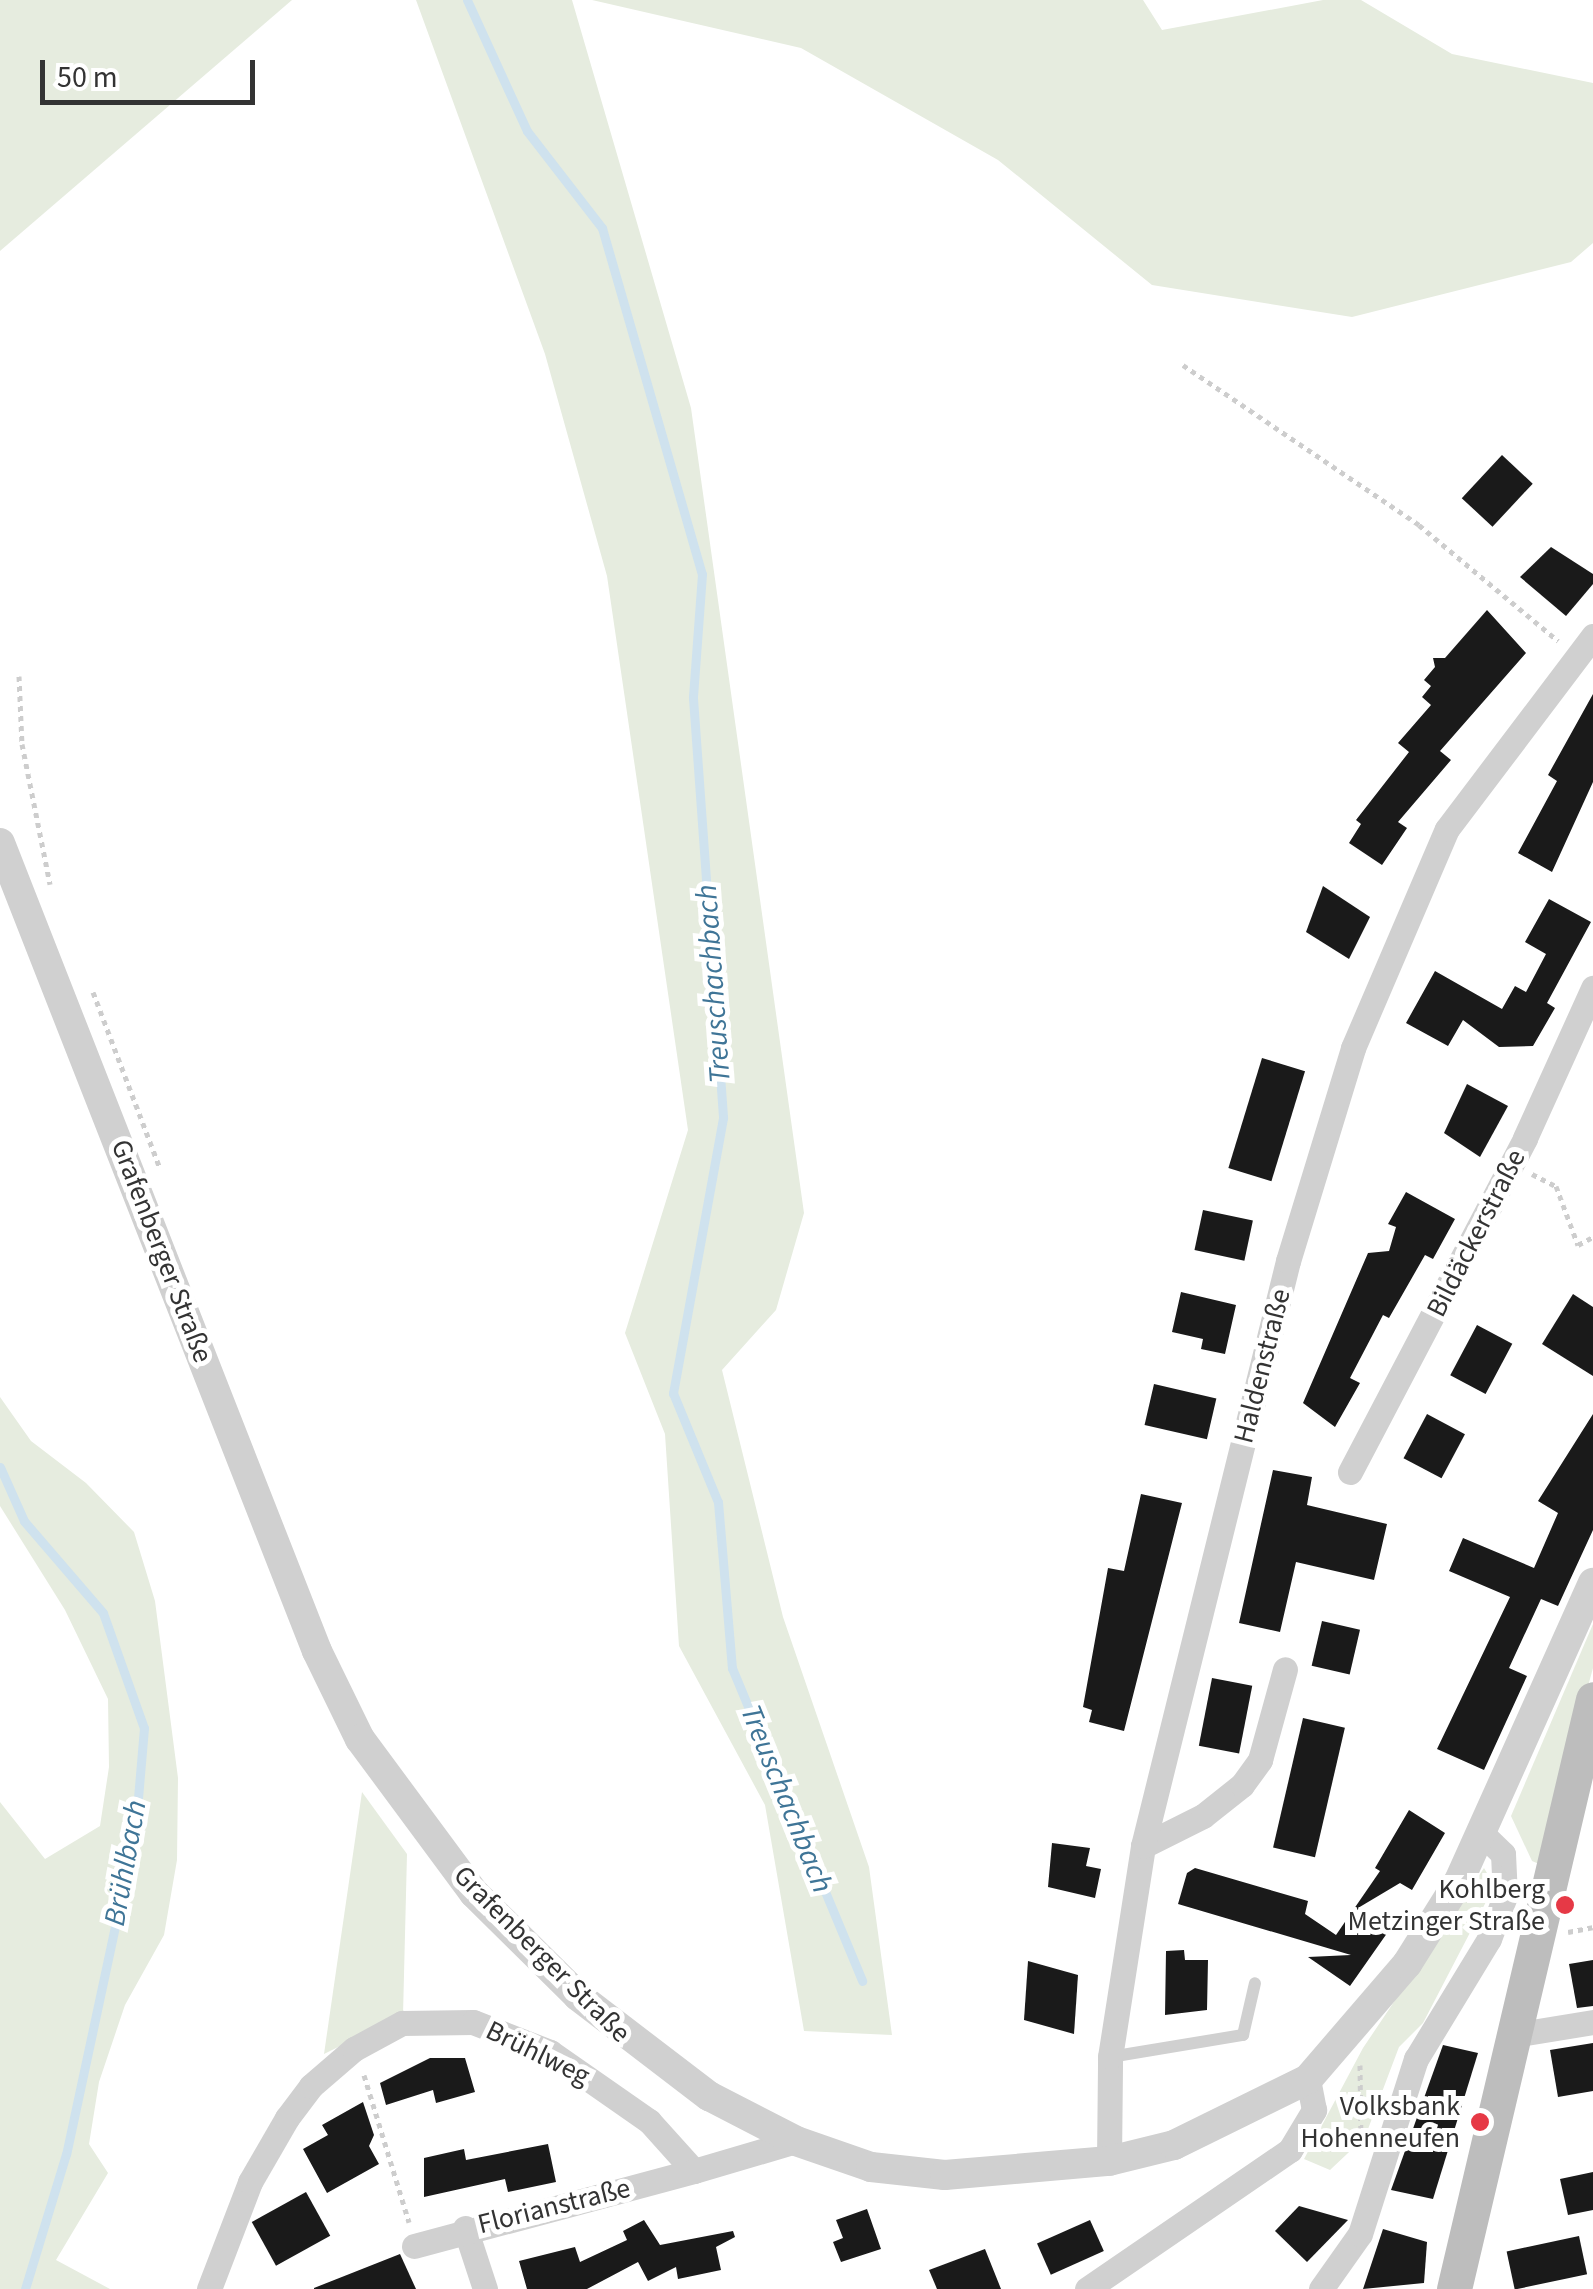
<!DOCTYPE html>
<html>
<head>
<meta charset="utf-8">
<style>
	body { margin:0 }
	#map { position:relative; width:1593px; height:2289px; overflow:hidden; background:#fff; font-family:"Source Sans 3",sans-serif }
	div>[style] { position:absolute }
	.green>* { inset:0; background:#e6ecdf }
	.stream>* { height:9px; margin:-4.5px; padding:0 4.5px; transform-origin:4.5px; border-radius:4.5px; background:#cfe2ee }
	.building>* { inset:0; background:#1a1a1a; transform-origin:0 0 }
	.path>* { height:5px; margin-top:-2.5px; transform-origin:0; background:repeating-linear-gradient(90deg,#cdcdcd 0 5px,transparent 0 10px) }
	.service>* { height:12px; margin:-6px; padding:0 6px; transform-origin:6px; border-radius:6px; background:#d0d0d0 }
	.minor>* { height:25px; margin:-12.5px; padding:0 12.5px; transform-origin:12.5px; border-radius:12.5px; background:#d0d0d0 }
	.tertiary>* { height:30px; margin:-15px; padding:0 15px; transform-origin:15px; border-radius:15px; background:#d0d0d0 }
	.secondary>* { height:35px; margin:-17.5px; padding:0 17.5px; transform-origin:17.5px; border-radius:17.5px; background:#bdbdbd }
	.dots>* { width:28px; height:28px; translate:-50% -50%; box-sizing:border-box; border:5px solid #fff; border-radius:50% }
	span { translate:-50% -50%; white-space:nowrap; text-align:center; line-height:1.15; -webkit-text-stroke:10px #fff; paint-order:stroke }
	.street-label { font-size:28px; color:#333 }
	.poi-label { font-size:28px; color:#333 }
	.right { translate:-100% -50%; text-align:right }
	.water-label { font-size:30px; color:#3f7597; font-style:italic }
	.scale { position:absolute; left:40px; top:60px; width:215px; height:45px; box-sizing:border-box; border:5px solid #333; border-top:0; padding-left:12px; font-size:30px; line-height:35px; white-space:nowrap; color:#333; -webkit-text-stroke:8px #fff; paint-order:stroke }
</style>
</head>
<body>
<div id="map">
	<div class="green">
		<div style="clip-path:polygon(0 0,292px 0,0 251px)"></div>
		<div style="clip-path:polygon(416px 0,572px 0,691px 408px,804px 1213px,776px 1310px,722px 1370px,783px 1617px,869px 1867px,892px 2035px,804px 2031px,765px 1805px,679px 1646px,665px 1434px,625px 1333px,688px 1130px,607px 576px,545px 354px)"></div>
		<div style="clip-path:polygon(592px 0,1143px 0,1162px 30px,1323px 0,1361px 0,1452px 54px,1593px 83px,1593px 243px,1571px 262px,1352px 317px,1152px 285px,998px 160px,801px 48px)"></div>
		<div style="clip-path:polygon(0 1397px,31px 1441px,86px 1483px,134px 1532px,155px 1601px,178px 1778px,177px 1860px,164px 1935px,125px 2005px,99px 2082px,89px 2144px,108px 2173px,56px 2260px,110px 2289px,0 2289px,0 1802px,45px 1859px,100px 1826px,109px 1767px,108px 1699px,65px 1610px,0 1506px)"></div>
		<div style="clip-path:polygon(1593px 1624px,1593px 1668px,1539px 1864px,1532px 1861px,1511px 1816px)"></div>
		<div style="clip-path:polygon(362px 1792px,407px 1854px,403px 2015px,324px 2054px)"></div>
		<div style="clip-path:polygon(1484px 1868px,1490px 1878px,1488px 1898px,1423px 2023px,1399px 2047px,1365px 2137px,1330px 2170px,1304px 2159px,1363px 2048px)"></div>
	</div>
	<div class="stream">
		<div style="left:467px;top:0;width:144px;rotate:65.4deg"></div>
		<div style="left:527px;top:131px;width:123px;rotate:52.3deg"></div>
		<div style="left:602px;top:228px;width:360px;rotate:73.9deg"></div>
		<div style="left:702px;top:574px;width:124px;rotate:94.2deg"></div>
		<div style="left:693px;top:698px;width:421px;rotate:85.9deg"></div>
		<div style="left:723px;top:1118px;width:280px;rotate:100.3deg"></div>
		<div style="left:673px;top:1393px;width:118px;rotate:67.6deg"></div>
		<div style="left:718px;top:1502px;width:167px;rotate:85.2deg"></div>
		<div style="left:732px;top:1668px;width:339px;rotate:67.4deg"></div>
		<div style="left:0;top:1467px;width:59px;rotate:66deg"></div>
		<div style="left:24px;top:1521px;width:121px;rotate:49.3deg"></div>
		<div style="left:103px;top:1613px;width:122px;rotate:70.4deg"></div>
		<div style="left:144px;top:1728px;width:105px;rotate:94.9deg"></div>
		<div style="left:135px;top:1833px;width:328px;rotate:102.1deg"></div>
		<div style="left:66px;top:2154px;width:141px;rotate:106.9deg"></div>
	</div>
	<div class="building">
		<div style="left:1502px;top:455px;width:42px;height:59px;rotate:43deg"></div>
		<div style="clip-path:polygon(1551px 547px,1593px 574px,1593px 584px,1566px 616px,1520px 577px)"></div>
		<div style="clip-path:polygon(1487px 610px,1526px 653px,1440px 751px,1451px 760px,1398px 822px,1407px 828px,1382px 865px,1349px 843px,1361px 824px,1356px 820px,1409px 752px,1398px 743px,1431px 705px,1422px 697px,1431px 686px,1424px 680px,1435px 667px,1433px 658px,1445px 658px)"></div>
		<div style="clip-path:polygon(1593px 694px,1593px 782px,1552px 872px,1518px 853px,1557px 781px,1548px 775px)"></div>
		<div style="clip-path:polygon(1323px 886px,1370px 917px,1349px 959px,1306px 932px)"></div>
		<div style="clip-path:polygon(1549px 899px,1591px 922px,1547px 1003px,1555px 1008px,1533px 1046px,1499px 1047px,1463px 1020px,1448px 1046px,1406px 1023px,1435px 971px,1502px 1009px,1515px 986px,1526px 992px,1546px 954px,1525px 942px)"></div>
		<div style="left:1262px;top:1058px;width:45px;height:115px;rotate:17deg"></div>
		<div style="clip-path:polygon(1467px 1084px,1508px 1106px,1480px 1157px,1444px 1133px)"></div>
		<div style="clip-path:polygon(1406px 1192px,1455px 1219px,1433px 1259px,1425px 1255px,1389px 1318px,1383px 1315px,1350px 1378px,1360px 1383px,1335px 1427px,1303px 1403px,1368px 1253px,1389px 1251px,1396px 1227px,1388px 1224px)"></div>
		<div style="left:1203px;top:1210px;width:51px;height:41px;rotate:12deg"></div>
		<div style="clip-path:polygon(1181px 1292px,1236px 1305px,1225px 1354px,1201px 1349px,1203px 1339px,1172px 1332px)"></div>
		<div style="clip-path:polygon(1573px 1294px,1593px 1307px,1593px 1376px,1542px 1344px)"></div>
		<div style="left:1477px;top:1325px;width:40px;height:57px;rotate:28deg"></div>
		<div style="left:1154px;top:1384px;width:64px;height:42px;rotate:13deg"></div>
		<div style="left:1427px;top:1414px;width:43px;height:50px;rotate:28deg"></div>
		<div style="clip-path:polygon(1593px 1414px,1593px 1530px,1558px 1606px,1541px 1599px,1509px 1668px,1527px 1676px,1484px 1770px,1437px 1749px,1510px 1597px,1449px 1571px,1463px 1538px,1534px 1568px,1558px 1513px,1538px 1501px)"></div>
		<div style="clip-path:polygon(1273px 1470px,1312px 1477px,1307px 1505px,1387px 1524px,1374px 1580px,1296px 1562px,1280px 1632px,1239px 1623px)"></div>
		<div style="clip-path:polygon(1141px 1494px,1182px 1503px,1124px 1731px,1089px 1722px,1092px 1710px,1083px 1707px,1108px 1568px,1124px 1571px)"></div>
		<div style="left:1322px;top:1621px;width:39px;height:46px;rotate:13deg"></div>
		<div style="left:1212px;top:1678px;width:41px;height:69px;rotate:11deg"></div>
		<div style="left:1303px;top:1718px;width:43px;height:133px;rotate:13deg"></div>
		<div style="clip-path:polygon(1409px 1810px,1445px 1833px,1412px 1890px,1400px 1883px,1358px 1908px,1390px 1929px,1350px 1986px,1308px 1957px,1351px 1955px,1178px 1904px,1187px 1873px,1195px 1868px,1308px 1901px,1305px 1914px,1336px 1935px,1380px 1871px,1375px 1868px)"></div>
		<div style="clip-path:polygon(1052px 1843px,1090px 1848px,1086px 1866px,1101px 1869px,1095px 1898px,1048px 1887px)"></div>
		<div style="clip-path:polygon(1184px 1950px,1185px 1960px,1208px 1960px,1207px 2010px,1165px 2015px,1166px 1951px)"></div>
		<div style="clip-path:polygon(1593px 1960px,1593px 2006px,1577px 2008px,1569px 1964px)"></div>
		<div style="clip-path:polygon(1028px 1961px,1078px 1975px,1074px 2034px,1024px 2020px)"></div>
		<div style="clip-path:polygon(1593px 2043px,1593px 2091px,1558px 2097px,1550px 2050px)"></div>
		<div style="clip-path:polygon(1443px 2045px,1478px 2053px,1433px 2199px,1391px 2190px)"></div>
		<div style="clip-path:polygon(430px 2058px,465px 2058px,475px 2092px,436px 2103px,433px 2090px,386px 2105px,380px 2083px)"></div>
		<div style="clip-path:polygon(363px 2102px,374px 2135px,369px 2146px,379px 2164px,327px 2193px,303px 2149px,328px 2135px,322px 2125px)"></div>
		<div style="clip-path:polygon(548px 2144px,556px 2182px,508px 2192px,505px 2179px,424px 2197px,424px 2158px,464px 2149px,466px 2160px)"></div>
		<div style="clip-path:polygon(1593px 2172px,1593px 2210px,1568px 2215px,1560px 2179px)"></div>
		<div style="left:306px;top:2192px;width:50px;height:62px;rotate:61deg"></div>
		<div style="clip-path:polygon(1299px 2206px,1348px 2220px,1307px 2262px,1275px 2231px)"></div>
		<div style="clip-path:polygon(867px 2209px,881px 2249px,841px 2262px,833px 2242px,843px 2238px,836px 2220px)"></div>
		<div style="clip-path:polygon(644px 2220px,660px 2245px,733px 2231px,735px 2237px,716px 2247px,721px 2270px,678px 2279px,676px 2267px,648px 2281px,638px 2262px,587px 2289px,527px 2289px,519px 2261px,575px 2247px,580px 2262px,627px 2240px,623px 2231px)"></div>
		<div style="left:1090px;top:2220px;width:34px;height:58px;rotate:66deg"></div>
		<div style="clip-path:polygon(1383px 2229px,1427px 2242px,1424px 2283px,1363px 2289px)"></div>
		<div style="left:1579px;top:2236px;width:39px;height:74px;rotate:78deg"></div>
		<div style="clip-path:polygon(985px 2249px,1001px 2289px,937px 2289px,929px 2270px)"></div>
		<div style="clip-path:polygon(400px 2254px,416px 2289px,314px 2289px,314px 2288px)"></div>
	</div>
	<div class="path">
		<div style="left:1183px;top:365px;width:285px;rotate:34.1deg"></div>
		<div style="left:1419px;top:525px;width:181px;rotate:39.8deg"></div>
		<div style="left:19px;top:676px;width:68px;rotate:87.5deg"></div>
		<div style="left:22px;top:744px;width:143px;rotate:78.7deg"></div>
		<div style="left:93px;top:992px;width:188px;rotate:69.2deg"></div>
		<div style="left:1532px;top:1174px;width:27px;rotate:27deg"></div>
		<div style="left:1556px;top:1186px;width:63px;rotate:69.6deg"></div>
		<div style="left:1578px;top:1245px;width:17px;rotate:-28deg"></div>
		<div style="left:1568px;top:1932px;width:25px;rotate:-11deg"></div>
		<div style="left:1360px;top:2065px;width:79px;rotate:89.3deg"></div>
		<div style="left:364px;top:2075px;width:154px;rotate:73deg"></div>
	</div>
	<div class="service">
		<div style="left:1110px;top:2057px;width:135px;rotate:-9.4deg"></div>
		<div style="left:1243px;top:2035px;width:53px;rotate:-77deg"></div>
	</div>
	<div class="minor">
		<div style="left:1350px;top:1472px;width:377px;rotate:-62.3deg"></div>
		<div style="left:1525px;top:1138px;width:165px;rotate:-65.6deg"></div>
		<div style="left:1143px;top:1846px;width:67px;rotate:-26.6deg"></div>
		<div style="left:1203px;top:1816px;width:50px;rotate:-38.5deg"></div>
		<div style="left:1242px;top:1785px;width:31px;rotate:-54deg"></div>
		<div style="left:1260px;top:1760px;width:94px;rotate:-74.6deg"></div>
		<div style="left:1514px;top:2035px;width:80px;rotate:-9.3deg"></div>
		<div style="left:1109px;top:2161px;width:104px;rotate:-89.4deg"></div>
		<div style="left:1110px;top:2057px;width:214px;rotate:-81.1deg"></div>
		<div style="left:1143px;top:1846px;width:603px;rotate:-76.08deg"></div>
		<div style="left:1288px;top:1261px;width:223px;rotate:-73deg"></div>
		<div style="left:1353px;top:1048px;width:238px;rotate:-66.8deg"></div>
		<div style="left:1447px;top:829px;width:242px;rotate:-52.9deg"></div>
		<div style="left:465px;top:2228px;width:64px;rotate:71.8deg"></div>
		<div style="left:414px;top:2246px;width:290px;rotate:-15deg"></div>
		<div style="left:209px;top:2289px;width:115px;rotate:-69deg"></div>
		<div style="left:250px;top:2182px;width:74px;rotate:-60deg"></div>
		<div style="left:287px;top:2118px;width:40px;rotate:-53deg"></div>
		<div style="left:311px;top:2086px;width:57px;rotate:-40.7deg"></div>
		<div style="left:354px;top:2049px;width:55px;rotate:-28.4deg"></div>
		<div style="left:402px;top:2023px;width:71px;rotate:-0.8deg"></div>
		<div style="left:473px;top:2022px;width:83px;rotate:21.3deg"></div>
		<div style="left:550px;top:2052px;width:121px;rotate:34.9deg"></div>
		<div style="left:649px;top:2121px;width:67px;rotate:48deg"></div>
		<div style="left:694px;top:2171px;width:106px;rotate:-16.4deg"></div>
		<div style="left:1087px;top:2289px;width:246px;rotate:-34.4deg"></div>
		<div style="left:1290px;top:2150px;width:47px;rotate:-59deg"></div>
		<div style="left:1314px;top:2110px;width:32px;rotate:-101deg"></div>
		<div style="left:1321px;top:2289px;width:67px;rotate:-54.7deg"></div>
		<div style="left:1360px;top:2234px;width:184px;rotate:-72.3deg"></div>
		<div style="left:1416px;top:2059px;width:140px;rotate:-58.7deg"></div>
		<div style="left:1489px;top:1939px;width:46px;rotate:-69.6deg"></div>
		<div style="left:1505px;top:1896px;width:42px;rotate:-92.7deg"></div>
		<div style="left:1503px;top:1854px;width:29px;rotate:-136deg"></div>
	</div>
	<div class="tertiary">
		<div style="left:0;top:843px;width:868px;rotate:68.58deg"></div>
		<div style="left:317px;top:1651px;width:98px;rotate:64deg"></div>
		<div style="left:360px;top:1739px;width:192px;rotate:53.5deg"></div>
		<div style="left:474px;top:1893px;width:146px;rotate:44.7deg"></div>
		<div style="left:578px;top:1996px;width:165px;rotate:37.4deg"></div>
		<div style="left:709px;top:2096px;width:98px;rotate:27.3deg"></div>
		<div style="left:796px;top:2141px;width:79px;rotate:19.1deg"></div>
		<div style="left:871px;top:2167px;width:74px;rotate:6.2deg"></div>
		<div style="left:945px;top:2175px;width:165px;rotate:-4.9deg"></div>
		<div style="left:1109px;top:2161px;width:67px;rotate:-13.8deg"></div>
		<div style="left:1174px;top:2145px;width:149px;rotate:-26.2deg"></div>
		<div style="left:1308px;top:2079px;width:152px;rotate:-49.3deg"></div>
		<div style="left:1407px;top:1964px;width:98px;rotate:-57.9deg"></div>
		<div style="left:1459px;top:1881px;width:327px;rotate:-65.8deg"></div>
	</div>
	<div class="secondary">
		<div style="left:1454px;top:2289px;width:606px;rotate:-76.74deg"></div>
	</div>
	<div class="dots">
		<div style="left:1565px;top:1905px;background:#e63946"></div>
		<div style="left:1480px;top:2122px;background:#e63946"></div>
	</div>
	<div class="street-label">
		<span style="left:1476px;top:1233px;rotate:-63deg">Bildäckerstraße</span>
		<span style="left:162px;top:1251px;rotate:69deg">Grafenberger Straße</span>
		<span style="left:1262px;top:1366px;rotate:-76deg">Haldenstraße</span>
		<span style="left:542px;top:1954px;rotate:45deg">Grafenberger Straße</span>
		<span style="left:538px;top:2053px;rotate:26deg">Brühlweg</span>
		<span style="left:554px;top:2206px;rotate:-14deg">Florianstraße</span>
	</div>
	<div class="poi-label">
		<span class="right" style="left:1545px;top:1905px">Kohlberg<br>Metzinger Straße</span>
		<span class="right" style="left:1460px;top:2122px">Volksbank<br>Hohenneufen</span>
	</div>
	<div class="water-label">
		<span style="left:714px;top:984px;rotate:-94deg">Treuschachbach</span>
		<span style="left:786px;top:1799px;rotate:68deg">Treuschachbach</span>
		<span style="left:126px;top:1863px;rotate:-80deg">Brühlbach</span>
	</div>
	<div class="scale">50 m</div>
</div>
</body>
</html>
